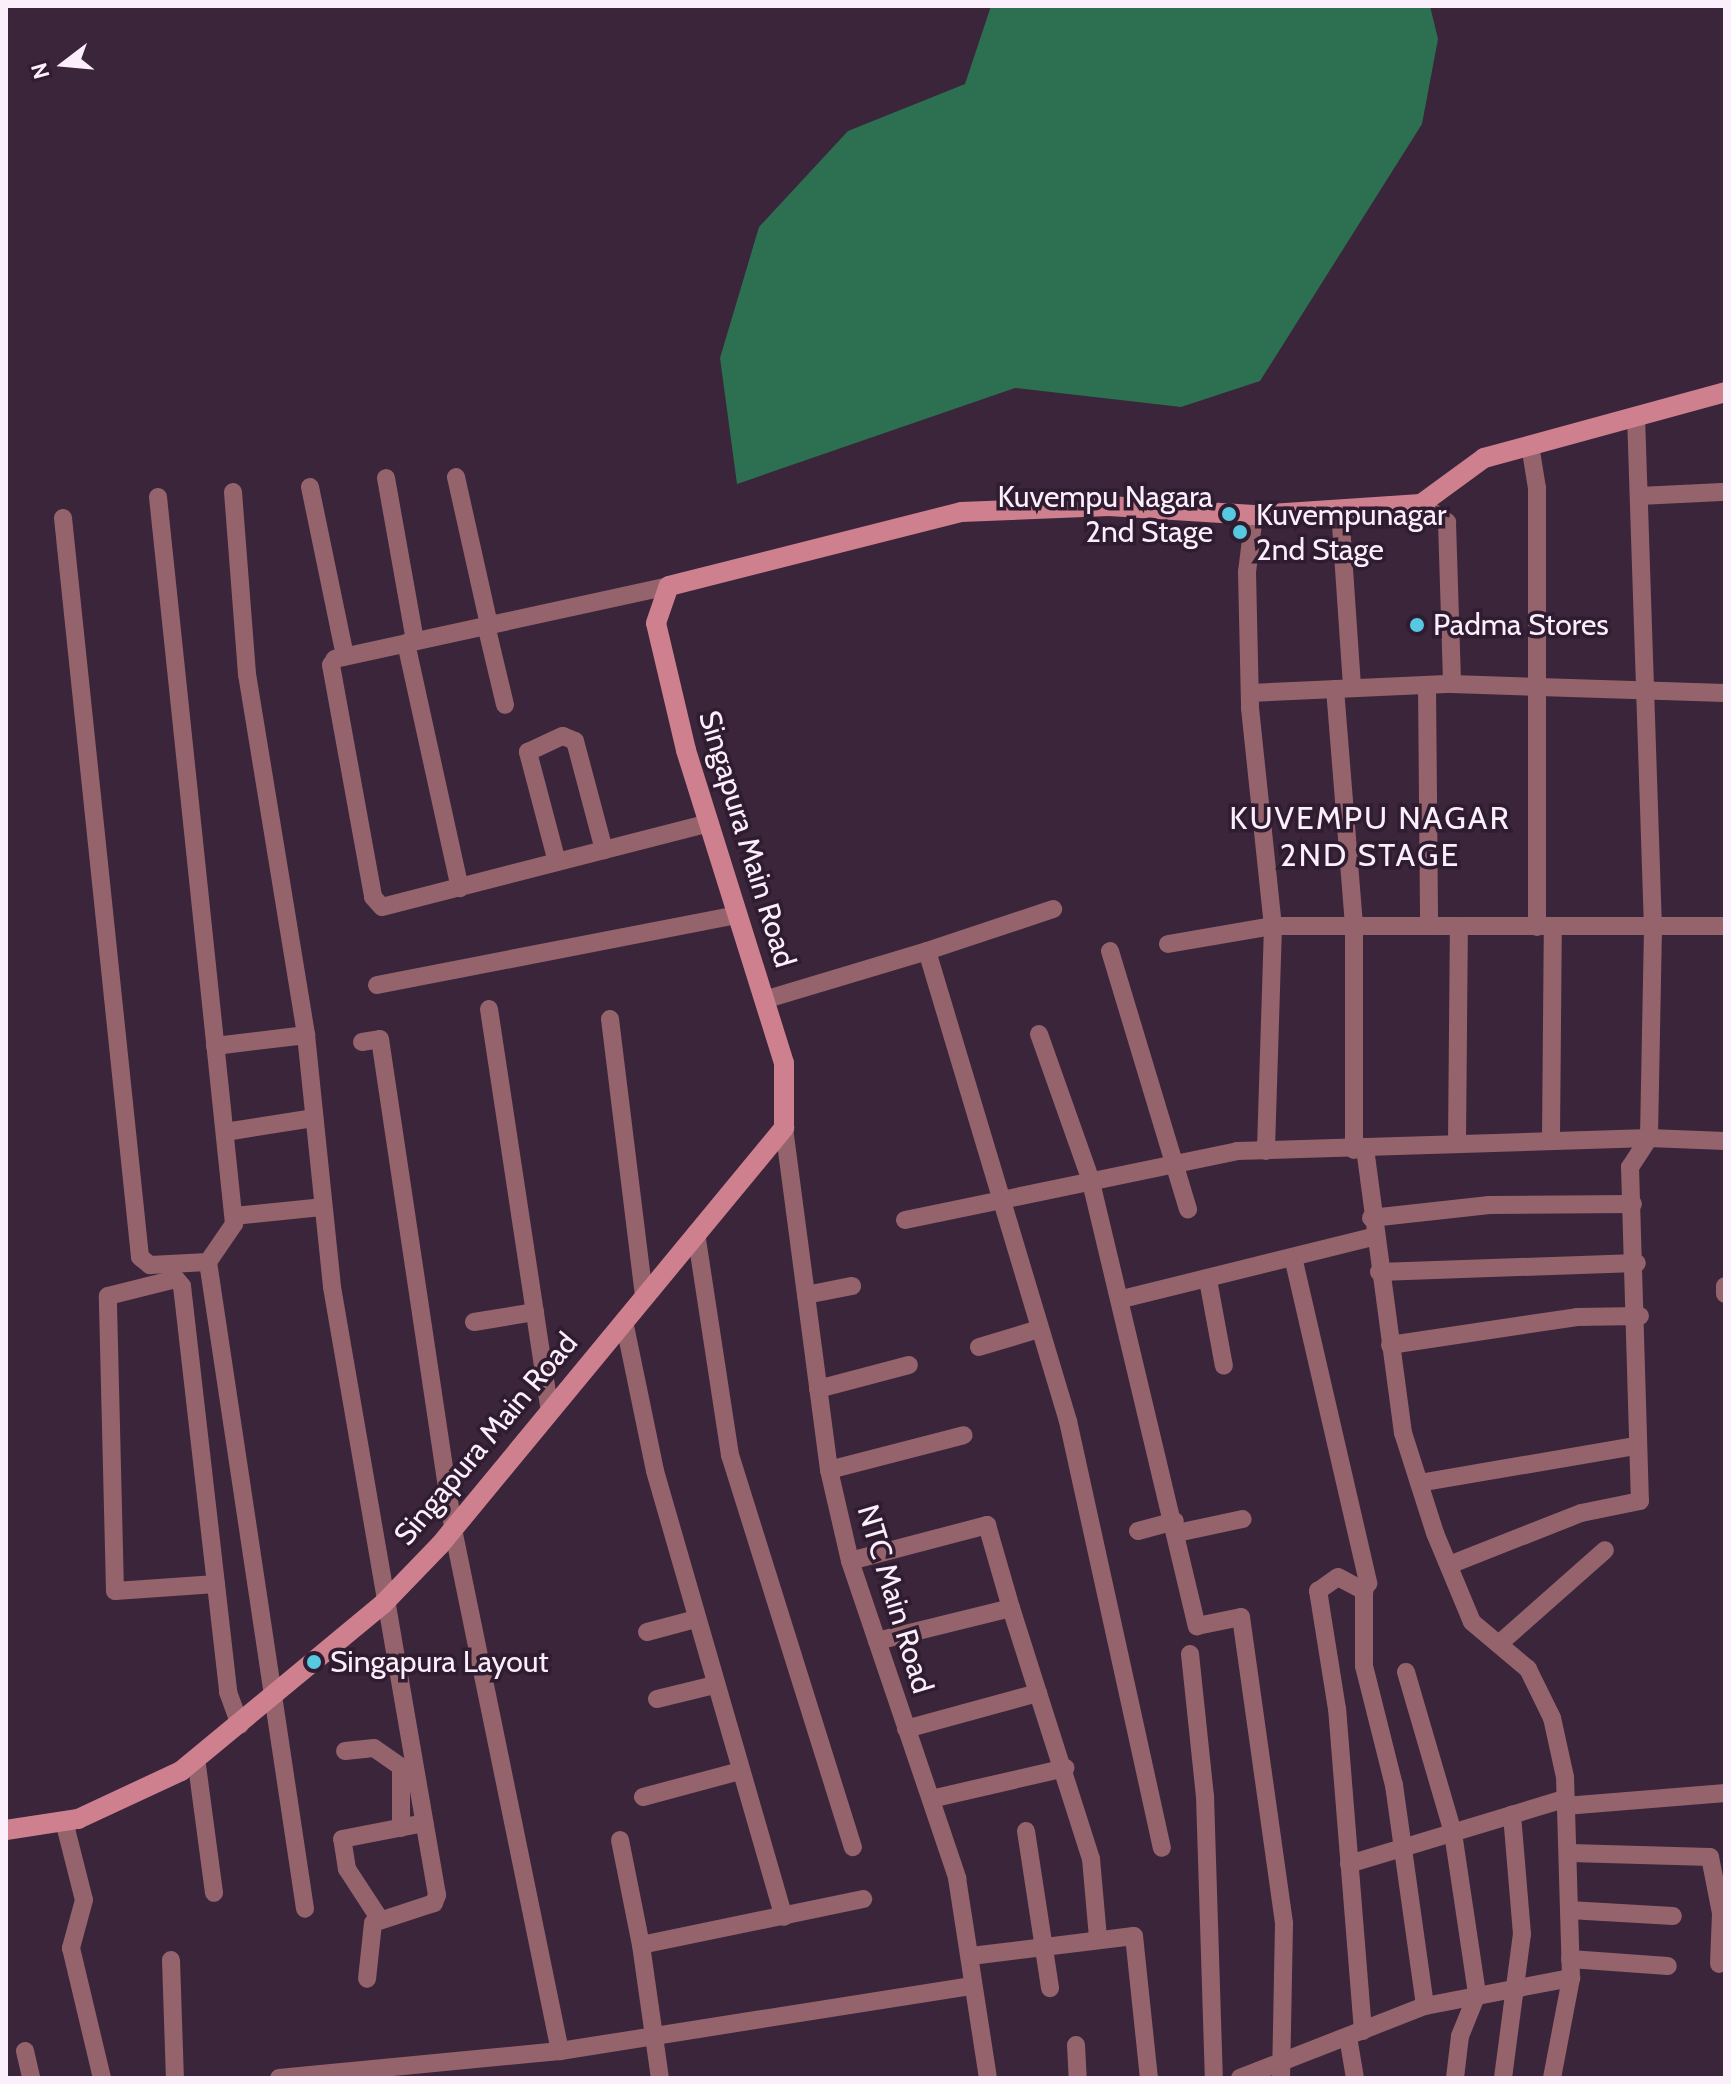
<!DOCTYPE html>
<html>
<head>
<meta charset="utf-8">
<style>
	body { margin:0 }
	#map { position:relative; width:1731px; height:2084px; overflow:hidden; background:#3a253a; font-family:Cabin,sans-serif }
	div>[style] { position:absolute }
	.forest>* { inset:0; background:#2c7051 }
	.street>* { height:18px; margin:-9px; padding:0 9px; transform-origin:9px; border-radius:9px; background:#95636c }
	.secondary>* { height:20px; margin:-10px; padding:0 10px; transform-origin:10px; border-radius:10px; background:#cf808f }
	.dots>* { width:22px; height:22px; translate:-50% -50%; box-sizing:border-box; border:4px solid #301c30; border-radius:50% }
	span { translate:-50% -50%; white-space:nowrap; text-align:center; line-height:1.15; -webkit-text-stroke:7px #301c30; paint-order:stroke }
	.poi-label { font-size:30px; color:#fceffc }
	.right { translate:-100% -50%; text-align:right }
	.left { translate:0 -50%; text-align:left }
	.street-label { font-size:30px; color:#fceffc }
	.neighbourhood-label { font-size:32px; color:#fceffc; letter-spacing:2px }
	.frame { position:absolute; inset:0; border:8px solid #fceffc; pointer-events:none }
	.north { position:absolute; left:24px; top:24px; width:80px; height:80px; -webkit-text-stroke:6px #301c30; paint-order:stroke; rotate:254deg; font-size:22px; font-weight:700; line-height:32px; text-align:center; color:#fceffc }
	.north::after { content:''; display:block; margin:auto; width:28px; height:36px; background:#fceffc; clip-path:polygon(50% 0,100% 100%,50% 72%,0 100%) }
</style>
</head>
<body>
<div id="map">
	<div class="forest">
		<div style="clip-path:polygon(991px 6px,1430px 6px,1438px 39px,1422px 124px,1260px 381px,1181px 407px,1015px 388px,737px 484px,720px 358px,759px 227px,848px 131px,965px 84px)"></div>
	</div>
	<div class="street">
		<div style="left:1636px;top:416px;width:512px;rotate:88.1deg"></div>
		<div style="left:1653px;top:928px;width:210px;rotate:91.1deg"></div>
		<div style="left:1649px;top:1138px;width:76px;rotate:2.3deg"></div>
		<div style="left:1530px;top:445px;width:44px;rotate:80.8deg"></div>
		<div style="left:1537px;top:488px;width:439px;rotate:90deg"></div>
		<div style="left:456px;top:477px;width:152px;rotate:77.4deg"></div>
		<div style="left:386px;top:478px;width:166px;rotate:79.9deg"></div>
		<div style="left:310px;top:487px;width:173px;rotate:78.3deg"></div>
		<div style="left:233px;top:492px;width:183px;rotate:85.6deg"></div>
		<div style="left:247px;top:674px;width:366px;rotate:80.7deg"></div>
		<div style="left:306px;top:1035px;width:253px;rotate:84.1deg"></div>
		<div style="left:332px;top:1287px;width:617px;rotate:80.2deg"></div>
		<div style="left:437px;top:1895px;width:9px;rotate:111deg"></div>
		<div style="left:434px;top:1903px;width:64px;rotate:161.8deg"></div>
		<div style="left:373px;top:1923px;width:56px;rotate:96.1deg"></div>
		<div style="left:1639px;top:496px;width:83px;rotate:-2.8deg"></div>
		<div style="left:158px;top:497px;width:731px;rotate:84.03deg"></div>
		<div style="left:234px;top:1224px;width:46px;rotate:124.4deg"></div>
		<div style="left:1421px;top:504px;width:32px;rotate:35deg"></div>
		<div style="left:1447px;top:522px;width:162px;rotate:88.2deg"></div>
		<div style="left:1340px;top:510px;width:178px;rotate:86.1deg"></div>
		<div style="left:1254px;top:515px;width:57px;rotate:97deg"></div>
		<div style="left:1247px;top:572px;width:136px;rotate:88.7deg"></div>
		<div style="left:1250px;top:708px;width:219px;rotate:84deg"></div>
		<div style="left:1273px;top:926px;width:452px"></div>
		<div style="left:63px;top:518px;width:743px;rotate:84.05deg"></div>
		<div style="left:140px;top:1257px;width:13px;rotate:39deg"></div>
		<div style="left:150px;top:1265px;width:58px;rotate:-3deg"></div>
		<div style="left:208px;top:1262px;width:654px;rotate:81.47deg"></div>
		<div style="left:669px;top:586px;width:342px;rotate:167.7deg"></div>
		<div style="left:335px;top:659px;width:7px;rotate:124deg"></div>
		<div style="left:331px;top:665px;width:236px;rotate:79.7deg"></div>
		<div style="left:373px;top:897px;width:13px;rotate:48deg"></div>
		<div style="left:382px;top:907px;width:338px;rotate:-14.4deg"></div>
		<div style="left:486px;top:625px;width:82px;rotate:76.6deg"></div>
		<div style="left:406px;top:643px;width:251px;rotate:77.6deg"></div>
		<div style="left:1427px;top:685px;width:241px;rotate:89.5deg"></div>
		<div style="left:1335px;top:689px;width:238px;rotate:85.4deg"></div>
		<div style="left:1354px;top:926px;width:224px;rotate:90deg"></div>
		<div style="left:1250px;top:693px;width:202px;rotate:-2.6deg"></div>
		<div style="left:1452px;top:684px;width:273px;rotate:1.9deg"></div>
		<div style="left:557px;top:862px;width:114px;rotate:-104.8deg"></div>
		<div style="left:528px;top:752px;width:38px;rotate:-25deg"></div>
		<div style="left:563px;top:736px;width:13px;rotate:23deg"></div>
		<div style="left:575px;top:741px;width:113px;rotate:75.1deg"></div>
		<div style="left:1168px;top:944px;width:107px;rotate:-9.7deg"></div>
		<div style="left:1273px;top:926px;width:225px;rotate:91.8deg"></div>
		<div style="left:927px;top:951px;width:133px;rotate:-18.4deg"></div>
		<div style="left:1110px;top:951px;width:270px;rotate:73.2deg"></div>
		<div style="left:377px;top:985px;width:368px;rotate:-11deg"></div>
		<div style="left:764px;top:1000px;width:170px;rotate:-16.7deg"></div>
		<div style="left:927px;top:951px;width:491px;rotate:73.3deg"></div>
		<div style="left:1068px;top:1421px;width:437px;rotate:77.6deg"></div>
		<div style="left:489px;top:1009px;width:408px;rotate:81.4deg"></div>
		<div style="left:610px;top:1019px;width:277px;rotate:83deg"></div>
		<div style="left:1039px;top:1034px;width:153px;rotate:70.5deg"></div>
		<div style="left:1090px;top:1178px;width:461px;rotate:76.6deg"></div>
		<div style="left:1197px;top:1626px;width:45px;rotate:-11.6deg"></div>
		<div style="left:1241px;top:1617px;width:310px;rotate:82deg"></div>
		<div style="left:1284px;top:1924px;width:154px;rotate:91.1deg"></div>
		<div style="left:362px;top:1042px;width:18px;rotate:-9deg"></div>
		<div style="left:380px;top:1039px;width:495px;rotate:81.5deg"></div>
		<div style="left:453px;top:1529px;width:533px;rotate:78.42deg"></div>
		<div style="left:215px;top:1046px;width:92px;rotate:-6.9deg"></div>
		<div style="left:784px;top:1128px;width:345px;rotate:82.5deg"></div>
		<div style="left:829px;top:1470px;width:93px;rotate:77deg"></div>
		<div style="left:850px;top:1561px;width:335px;rotate:71.3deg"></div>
		<div style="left:957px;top:1878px;width:202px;rotate:81.2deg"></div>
		<div style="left:225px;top:1132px;width:89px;rotate:-9deg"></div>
		<div style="left:1551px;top:1137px;width:210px;rotate:-89.5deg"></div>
		<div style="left:1457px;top:1143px;width:217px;rotate:-89.5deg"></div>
		<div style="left:234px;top:1216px;width:88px;rotate:-5.8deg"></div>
		<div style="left:1371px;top:1218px;width:119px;rotate:-6.3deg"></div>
		<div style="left:1489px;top:1205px;width:144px;rotate:-0.4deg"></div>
		<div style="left:905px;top:1220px;width:339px;rotate:-11.7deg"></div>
		<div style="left:1237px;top:1151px;width:412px;rotate:-1.8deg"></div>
		<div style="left:1649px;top:1138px;width:35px;rotate:123deg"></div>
		<div style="left:1630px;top:1167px;width:334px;rotate:88.3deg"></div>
		<div style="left:1640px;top:1501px;width:60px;rotate:168.5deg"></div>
		<div style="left:1581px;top:1513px;width:142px;rotate:158.5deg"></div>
		<div style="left:696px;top:1233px;width:225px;rotate:81.3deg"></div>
		<div style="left:730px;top:1455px;width:411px;rotate:72.6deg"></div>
		<div style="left:1293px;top:1257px;width:335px;rotate:77deg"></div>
		<div style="left:1379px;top:1272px;width:258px;rotate:-2deg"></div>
		<div style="left:1208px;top:1280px;width:87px;rotate:79.5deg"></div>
		<div style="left:1725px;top:1286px;width:8px;rotate:90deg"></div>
		<div style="left:806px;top:1295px;width:47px;rotate:-11.1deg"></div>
		<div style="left:1122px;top:1299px;width:259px;rotate:-13.9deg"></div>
		<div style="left:624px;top:1321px;width:153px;rotate:78.3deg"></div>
		<div style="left:655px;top:1471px;width:464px;rotate:73.9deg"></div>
		<div style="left:474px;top:1322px;width:62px;rotate:-9.3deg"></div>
		<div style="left:1390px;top:1345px;width:189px;rotate:-8.5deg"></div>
		<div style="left:1577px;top:1317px;width:63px;rotate:-0.9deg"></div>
		<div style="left:979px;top:1347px;width:63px;rotate:-16.7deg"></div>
		<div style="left:818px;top:1389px;width:94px;rotate:-14.8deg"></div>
		<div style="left:829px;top:1470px;width:139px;rotate:-14.5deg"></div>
		<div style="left:1419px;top:1483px;width:220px;rotate:-9.7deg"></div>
		<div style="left:1138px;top:1531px;width:38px;rotate:-15deg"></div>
		<div style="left:1177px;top:1533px;width:67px;rotate:-12deg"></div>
		<div style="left:850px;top:1561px;width:142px;rotate:-14.7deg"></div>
		<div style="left:987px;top:1525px;width:86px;rotate:73.9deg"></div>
		<div style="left:216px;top:1584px;width:101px;rotate:176deg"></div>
		<div style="left:115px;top:1591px;width:295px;rotate:-91.4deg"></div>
		<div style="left:108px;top:1296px;width:70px;rotate:-14deg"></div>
		<div style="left:176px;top:1279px;width:9px;rotate:49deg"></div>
		<div style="left:182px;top:1286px;width:409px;rotate:83.5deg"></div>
		<div style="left:228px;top:1692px;width:35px;rotate:70deg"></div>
		<div style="left:647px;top:1632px;width:51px;rotate:-14.9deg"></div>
		<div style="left:877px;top:1641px;width:138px;rotate:-13.8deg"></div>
		<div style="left:1011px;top:1608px;width:89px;rotate:72.4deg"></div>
		<div style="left:1500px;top:1643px;width:140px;rotate:-41.5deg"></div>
		<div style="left:1190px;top:1654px;width:143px;rotate:84deg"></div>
		<div style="left:1205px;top:1796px;width:282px;rotate:88.2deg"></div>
		<div style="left:1406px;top:1672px;width:168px;rotate:73.7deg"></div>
		<div style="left:1453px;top:1833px;width:163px;rotate:81.5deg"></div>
		<div style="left:1477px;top:1994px;width:45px;rotate:112deg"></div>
		<div style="left:1460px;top:2036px;width:42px;rotate:96.8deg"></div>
		<div style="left:657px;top:1699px;width:59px;rotate:-13.8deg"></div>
		<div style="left:906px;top:1729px;width:137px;rotate:-15.3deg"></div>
		<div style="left:1038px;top:1693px;width:174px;rotate:72.3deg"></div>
		<div style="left:1091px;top:1859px;width:79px;rotate:84.9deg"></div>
		<div style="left:345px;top:1751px;width:29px;rotate:-6deg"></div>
		<div style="left:374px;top:1748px;width:33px;rotate:35deg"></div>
		<div style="left:401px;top:1767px;width:61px;rotate:90deg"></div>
		<div style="left:196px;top:1758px;width:136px;rotate:82.4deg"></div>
		<div style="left:643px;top:1797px;width:100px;rotate:-15deg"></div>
		<div style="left:931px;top:1799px;width:138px;rotate:-13deg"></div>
		<div style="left:1565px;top:1806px;width:161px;rotate:-4.6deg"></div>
		<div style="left:64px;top:1821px;width:81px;rotate:75.8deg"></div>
		<div style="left:84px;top:1900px;width:50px;rotate:105.2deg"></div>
		<div style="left:71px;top:1948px;width:134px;rotate:76.6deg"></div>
		<div style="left:1026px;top:1831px;width:159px;rotate:81.3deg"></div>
		<div style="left:620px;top:1840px;width:107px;rotate:78.7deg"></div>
		<div style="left:641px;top:1945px;width:227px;rotate:-11.7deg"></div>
		<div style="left:1570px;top:1853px;width:140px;rotate:1.6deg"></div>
		<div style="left:1710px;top:1857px;width:57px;rotate:78.9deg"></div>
		<div style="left:1721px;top:1913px;width:51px;rotate:92.2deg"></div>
		<div style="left:1349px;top:1864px;width:225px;rotate:-16.8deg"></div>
		<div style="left:1569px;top:1910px;width:104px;rotate:3.3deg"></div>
		<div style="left:379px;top:1918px;width:59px;rotate:-123.1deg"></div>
		<div style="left:347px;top:1869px;width:30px;rotate:-99deg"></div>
		<div style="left:342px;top:1839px;width:84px;rotate:-11deg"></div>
		<div style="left:641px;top:1945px;width:134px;rotate:81.9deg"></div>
		<div style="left:971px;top:1956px;width:164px;rotate:-7deg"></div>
		<div style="left:1134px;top:1936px;width:143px;rotate:84deg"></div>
		<div style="left:1570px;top:1959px;width:98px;rotate:4.1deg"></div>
		<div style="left:171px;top:1960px;width:118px;rotate:88.1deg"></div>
		<div style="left:1363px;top:2031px;width:323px;rotate:-94.6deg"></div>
		<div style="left:1337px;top:1709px;width:120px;rotate:-99.1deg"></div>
		<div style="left:1318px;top:1591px;width:24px;rotate:-35deg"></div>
		<div style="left:1338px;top:1577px;width:30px;rotate:28deg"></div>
		<div style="left:1364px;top:1591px;width:75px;rotate:90deg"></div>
		<div style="left:1364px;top:1666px;width:123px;rotate:75.9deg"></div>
		<div style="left:1394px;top:1785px;width:223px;rotate:82deg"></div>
		<div style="left:1348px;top:2037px;width:42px;rotate:80.3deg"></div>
		<div style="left:1076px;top:2045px;width:33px;rotate:87deg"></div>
		<div style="left:25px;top:2051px;width:28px;rotate:77deg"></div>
		<div style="left:279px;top:2078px;width:282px;rotate:-5.5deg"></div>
		<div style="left:560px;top:2051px;width:417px;rotate:-9deg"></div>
		<div style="left:1240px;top:2078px;width:199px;rotate:-21.3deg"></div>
		<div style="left:1425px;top:2006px;width:149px;rotate:-10.9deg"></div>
		<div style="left:1571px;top:1978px;width:201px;rotate:-91.7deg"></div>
		<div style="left:1565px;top:1777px;width:60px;rotate:-102.4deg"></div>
		<div style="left:1552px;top:1718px;width:55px;rotate:-116.1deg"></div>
		<div style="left:1528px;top:1669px;width:73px;rotate:-140deg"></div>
		<div style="left:1472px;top:1622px;width:96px;rotate:-112.6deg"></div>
		<div style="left:1435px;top:1533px;width:105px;rotate:-107.7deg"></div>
		<div style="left:1403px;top:1433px;width:287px;rotate:-97.6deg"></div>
		<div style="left:1503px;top:2078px;width:145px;rotate:-82.5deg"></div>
		<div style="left:1522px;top:1934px;width:120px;rotate:-94.8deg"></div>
		<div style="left:1552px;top:2078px;width:102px;rotate:-79.2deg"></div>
	</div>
	<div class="secondary">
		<div style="left:6px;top:1830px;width:73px;rotate:-8.7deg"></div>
		<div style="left:78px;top:1819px;width:114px;rotate:-25deg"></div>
		<div style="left:181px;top:1771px;width:262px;rotate:-39.6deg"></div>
		<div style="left:383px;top:1604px;width:82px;rotate:-46deg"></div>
		<div style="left:440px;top:1545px;width:541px;rotate:-50.48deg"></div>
		<div style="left:784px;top:1128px;width:65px;rotate:-90deg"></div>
		<div style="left:784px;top:1063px;width:328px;rotate:-107.4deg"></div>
		<div style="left:686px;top:750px;width:130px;rotate:-103.3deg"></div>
		<div style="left:656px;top:623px;width:39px;rotate:-71deg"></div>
		<div style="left:669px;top:586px;width:301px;rotate:-14.2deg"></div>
		<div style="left:961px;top:512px;width:148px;rotate:-2.3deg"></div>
		<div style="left:1109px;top:506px;width:145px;rotate:3.6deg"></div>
		<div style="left:1254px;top:515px;width:167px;rotate:-3.8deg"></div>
		<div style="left:1421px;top:504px;width:78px;rotate:-36.1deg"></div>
		<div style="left:1484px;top:458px;width:250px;rotate:-15.3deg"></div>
	</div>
	<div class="dots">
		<div style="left:1229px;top:514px;background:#56c9e1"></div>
		<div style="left:1240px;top:532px;background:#56c9e1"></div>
		<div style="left:1417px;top:625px;background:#56c9e1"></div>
		<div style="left:314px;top:1662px;background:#56c9e1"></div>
	</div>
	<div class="poi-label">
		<span class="right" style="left:1213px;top:514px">Kuvempu Nagara<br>2nd Stage</span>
		<span class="left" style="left:1256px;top:532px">Kuvempunagar<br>2nd Stage</span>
		<span class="left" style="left:1433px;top:625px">Padma Stores</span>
		<span class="left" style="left:330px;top:1662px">Singapura Layout</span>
	</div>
	<div class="street-label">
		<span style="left:747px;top:839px;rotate:73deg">Singapura Main Road</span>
		<span style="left:486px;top:1439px;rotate:-50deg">Singapura Main Road</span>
		<span style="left:895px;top:1599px;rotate:73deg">NTC Main Road</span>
	</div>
	<div class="neighbourhood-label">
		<span style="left:1370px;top:837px">KUVEMPU NAGAR<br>2ND STAGE</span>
	</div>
	<div class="frame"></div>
	<div class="north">N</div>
</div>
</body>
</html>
